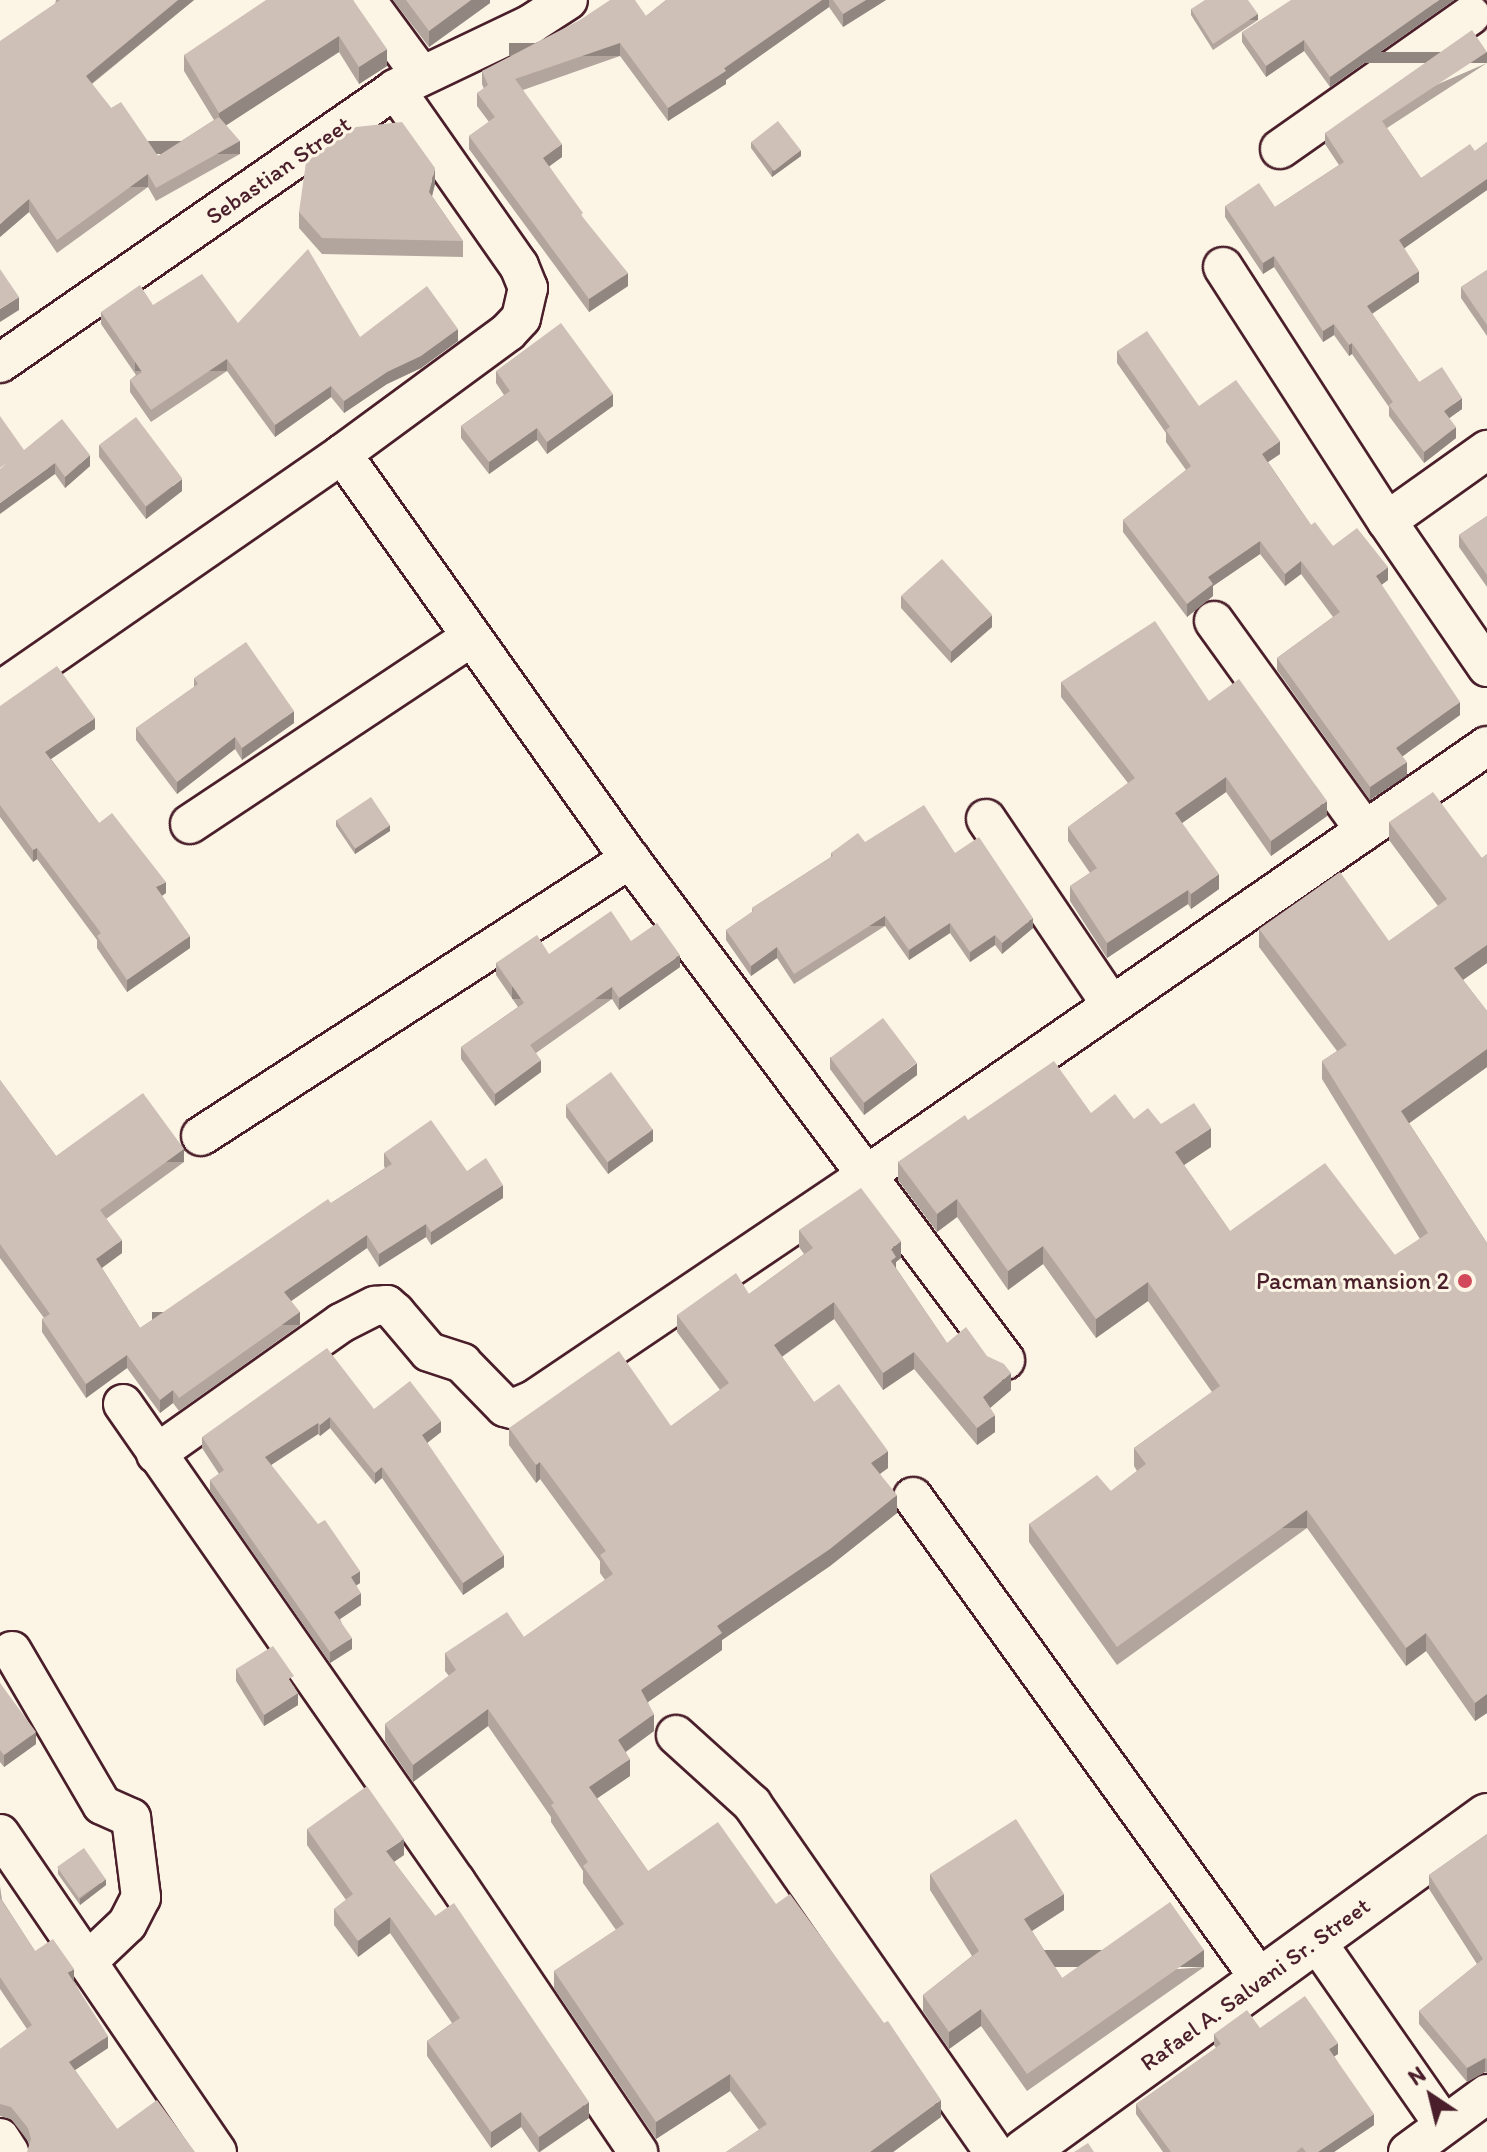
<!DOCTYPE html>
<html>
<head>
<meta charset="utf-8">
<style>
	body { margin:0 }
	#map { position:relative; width:1487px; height:2152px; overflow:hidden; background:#fcf5e5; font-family:Itim,sans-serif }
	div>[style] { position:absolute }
	.roads { filter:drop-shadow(2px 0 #4a1f2b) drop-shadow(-2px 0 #4a1f2b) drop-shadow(0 2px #4a1f2b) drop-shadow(0 -2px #4a1f2b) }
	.minor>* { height:38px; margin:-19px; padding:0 19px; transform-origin:19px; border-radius:19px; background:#fcf5e5 }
	.tertiary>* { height:44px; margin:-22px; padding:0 22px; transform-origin:22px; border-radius:22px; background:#fcf5e5 }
	.wall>* { inset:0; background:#b2a59d }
	.shaded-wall>* { inset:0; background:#918680; transform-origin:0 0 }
	.building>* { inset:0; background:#cfc0b7; transform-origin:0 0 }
	.dots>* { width:22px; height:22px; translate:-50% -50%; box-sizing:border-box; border:4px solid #fcf5e5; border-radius:50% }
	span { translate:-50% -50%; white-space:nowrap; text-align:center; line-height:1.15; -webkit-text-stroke:6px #fcf5e5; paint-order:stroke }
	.street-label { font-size:24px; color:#4a1f2b }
	.poi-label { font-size:24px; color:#4a1f2b }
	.right { translate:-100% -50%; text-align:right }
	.north { position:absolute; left:1391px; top:2056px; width:80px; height:80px; -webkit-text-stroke:6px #fcf5e5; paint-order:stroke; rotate:325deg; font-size:22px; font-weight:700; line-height:32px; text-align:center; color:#4a1f2b }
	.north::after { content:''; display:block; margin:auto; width:28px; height:36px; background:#4a1f2b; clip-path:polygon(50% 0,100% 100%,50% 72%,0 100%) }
</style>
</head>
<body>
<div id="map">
	<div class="roads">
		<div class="minor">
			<div style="left:366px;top:0;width:93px;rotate:53.7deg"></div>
			<div style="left:1280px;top:149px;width:233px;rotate:-35.1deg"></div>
			<div style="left:1223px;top:267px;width:302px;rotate:57.2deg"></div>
			<div style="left:1387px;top:521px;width:177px;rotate:55.6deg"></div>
			<div style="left:0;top:363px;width:481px;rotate:-34.7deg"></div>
			<div style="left:395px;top:89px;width:151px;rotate:-25.5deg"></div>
			<div style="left:531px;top:24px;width:44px;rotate:-33deg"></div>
			<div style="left:342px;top:454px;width:497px;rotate:54.6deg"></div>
			<div style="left:630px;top:859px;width:626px;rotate:53.19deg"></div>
			<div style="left:1387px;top:521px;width:123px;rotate:-35.4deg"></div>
			<div style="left:1214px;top:621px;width:258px;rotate:54.2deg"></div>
			<div style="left:0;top:691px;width:416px;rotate:-34.7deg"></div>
			<div style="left:342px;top:454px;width:206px;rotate:-36.3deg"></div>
			<div style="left:508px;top:332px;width:19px;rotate:-47deg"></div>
			<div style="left:521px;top:318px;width:31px;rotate:-77deg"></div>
			<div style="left:528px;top:288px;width:24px;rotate:-112deg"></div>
			<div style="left:519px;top:266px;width:216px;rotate:-125deg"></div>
			<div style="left:986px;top:819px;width:223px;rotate:56deg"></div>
			<div style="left:190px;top:824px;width:338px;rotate:-33.6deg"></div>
			<div style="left:201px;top:1136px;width:511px;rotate:-32.85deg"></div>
			<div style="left:123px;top:1404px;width:583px;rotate:55.14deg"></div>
			<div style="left:456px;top:1882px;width:326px;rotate:56deg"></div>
			<div style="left:156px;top:1454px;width:227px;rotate:-35.3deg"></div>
			<div style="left:341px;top:1323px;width:38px;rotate:-27deg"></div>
			<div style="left:375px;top:1306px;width:12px;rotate:-5deg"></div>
			<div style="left:387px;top:1305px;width:11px;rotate:41deg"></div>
			<div style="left:395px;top:1312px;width:52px;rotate:49.6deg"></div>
			<div style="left:429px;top:1352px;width:35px;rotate:18deg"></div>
			<div style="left:462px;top:1363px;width:62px;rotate:45.7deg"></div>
			<div style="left:505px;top:1407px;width:7px;rotate:16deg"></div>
			<div style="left:512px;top:1409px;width:25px;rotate:-23deg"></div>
			<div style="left:535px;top:1399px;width:398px;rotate:-34deg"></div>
			<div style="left:865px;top:1176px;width:756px;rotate:-34.66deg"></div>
			<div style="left:913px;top:1497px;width:595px;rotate:54.23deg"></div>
			<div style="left:12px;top:1651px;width:178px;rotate:59.7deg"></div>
			<div style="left:102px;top:1805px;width:32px;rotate:24deg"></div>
			<div style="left:131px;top:1818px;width:80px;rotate:82.8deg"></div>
			<div style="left:141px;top:1897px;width:30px;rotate:117deg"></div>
			<div style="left:127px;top:1924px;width:55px;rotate:136.5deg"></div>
			<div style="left:676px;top:1735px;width:103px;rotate:42.2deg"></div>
			<div style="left:752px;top:1804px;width:424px;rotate:55.2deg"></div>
			<div style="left:0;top:1834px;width:385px;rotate:55.7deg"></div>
			<div style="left:1316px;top:1941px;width:224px;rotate:55.2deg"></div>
			<div style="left:0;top:2138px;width:17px;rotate:57deg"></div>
			<div style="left:1408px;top:2152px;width:98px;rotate:-36.3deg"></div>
		</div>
		<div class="tertiary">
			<div style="left:1024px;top:2152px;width:572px;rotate:-35.97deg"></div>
		</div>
	</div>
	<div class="wall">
		<div style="clip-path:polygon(56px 0,194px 0,92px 84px,111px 108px,158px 156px,214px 120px,184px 71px,184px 55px,353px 0,387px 66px,359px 84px,339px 52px,226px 125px,240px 154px,156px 201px,148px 187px,57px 253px,29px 212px,0 237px)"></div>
		<div style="clip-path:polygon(393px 0,490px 0,490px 3px,429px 47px)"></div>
		<div style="clip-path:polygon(666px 0,886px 0,843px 27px,829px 7px,726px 80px,726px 84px,668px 121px,620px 56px,523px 90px,562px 157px,549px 166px,628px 286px,589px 312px,469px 149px,469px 136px,489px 122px,477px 106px,477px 93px,484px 89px,482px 84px,482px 71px,646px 16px)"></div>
		<div style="clip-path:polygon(1454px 0,1330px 87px,1304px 51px,1266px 77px,1242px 42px,1242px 32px)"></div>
		<div style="clip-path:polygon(1191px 9px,1258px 20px,1213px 50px,1191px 15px)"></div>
		<div style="clip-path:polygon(1487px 63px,1387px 128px,1421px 178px,1475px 151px,1487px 142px,1487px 190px,1404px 248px,1419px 282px,1372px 314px,1419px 382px,1462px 409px,1449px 418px,1456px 438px,1424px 463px,1389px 416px,1389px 407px,1352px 354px,1349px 356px,1334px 335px,1323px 342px,1274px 267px,1263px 274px,1225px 217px,1225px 206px,1275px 207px,1339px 165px,1325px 144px,1325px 133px)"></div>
		<div style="clip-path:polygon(751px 142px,801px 156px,772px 177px,751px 148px)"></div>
		<div style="clip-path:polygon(435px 184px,432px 196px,463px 241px,463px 257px,322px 254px,299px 228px,299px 212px)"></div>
		<div style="clip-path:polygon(1487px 270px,1487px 336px,1461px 298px,1461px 287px)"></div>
		<div style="clip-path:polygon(153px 305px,238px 323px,360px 337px,458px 341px,421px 368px,387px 384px,344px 413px,331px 397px,275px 437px,227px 371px,151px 422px,130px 392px,130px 380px,136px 375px,101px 324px,101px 312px)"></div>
		<div style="clip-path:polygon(1117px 351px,1199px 406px,1280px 454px,1268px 462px,1311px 525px,1333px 546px,1388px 580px,1381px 585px,1460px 715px,1402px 756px,1407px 775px,1370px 800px,1277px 670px,1277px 658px,1333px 617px,1301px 574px,1285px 586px,1260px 554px,1213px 586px,1213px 596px,1187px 617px,1123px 532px,1123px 520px,1186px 470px,1166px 442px,1166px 433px,1117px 363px)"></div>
		<div style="clip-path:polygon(496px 371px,613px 406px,547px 454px,537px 440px,489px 474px,461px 438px,461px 426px,504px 395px,496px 383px)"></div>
		<div style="clip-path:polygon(99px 445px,182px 491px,146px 519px,99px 457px)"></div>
		<div style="clip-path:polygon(24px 450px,90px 466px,65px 488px,55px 474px)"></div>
		<div style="clip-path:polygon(1487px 516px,1487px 587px,1459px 547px,1459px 535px)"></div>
		<div style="clip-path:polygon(901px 596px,992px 627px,951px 663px,901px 608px)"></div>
		<div style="clip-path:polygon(194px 678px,294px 723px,242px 760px,235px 749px,177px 794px,136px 740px,136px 728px,194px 687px)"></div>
		<div style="clip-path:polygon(1061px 682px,1209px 701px,1327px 816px,1271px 856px,1226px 792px,1182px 823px,1219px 889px,1191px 909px,1188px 904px,1107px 958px,1070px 901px,1070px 886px,1090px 873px,1068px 841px,1068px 827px,1128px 783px,1061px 697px)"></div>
		<div style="clip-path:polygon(0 706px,95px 729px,51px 759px,99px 823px,166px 893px,162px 896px,190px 948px,127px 992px,97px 948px,97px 940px,37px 859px,33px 862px,0 817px)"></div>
		<div style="clip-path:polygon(336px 820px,390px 831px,355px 854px,336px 826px)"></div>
		<div style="clip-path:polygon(1389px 822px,1482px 858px,1487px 854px,1487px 963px,1463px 980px,1487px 1011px,1487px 1067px,1409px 1123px,1487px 1243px,1487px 1713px,1475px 1721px,1426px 1651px,1406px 1666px,1307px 1528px,1117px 1665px,1029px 1542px,1029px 1524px,1111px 1491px,1137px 1471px,1134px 1466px,1134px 1448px,1212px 1392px,1148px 1301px,1096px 1338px,1043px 1264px,1008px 1290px,957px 1217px,937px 1232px,898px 1180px,898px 1162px,968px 1120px,1091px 1113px,1161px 1124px,1211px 1147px,1184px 1165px,1230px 1231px,1395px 1255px,1420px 1239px,1322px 1079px,1322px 1061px,1337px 1051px,1259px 947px,1259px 929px,1389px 941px,1438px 906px,1389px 840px)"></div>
		<div style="clip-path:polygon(865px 842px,955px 853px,1033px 928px,1002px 954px,995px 945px,970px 962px,950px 933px,909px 960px,885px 926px,794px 984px,777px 958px,751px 976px,726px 940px,726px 930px,752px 912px,752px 908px,831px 857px,831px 853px)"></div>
		<div style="clip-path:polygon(549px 954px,680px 967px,619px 1010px,612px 999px,536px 1053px,541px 1072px,495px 1106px,461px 1059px,461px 1047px,518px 1007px,496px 975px,496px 963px)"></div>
		<div style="clip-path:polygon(830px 1057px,917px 1075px,864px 1115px,830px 1069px)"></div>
		<div style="clip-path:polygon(0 1080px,56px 1156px,184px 1162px,106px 1219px,122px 1253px,102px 1268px,140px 1328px,331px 1203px,385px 1168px,384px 1166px,384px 1153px,467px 1171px,503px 1198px,431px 1245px,426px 1237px,379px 1267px,367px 1248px,291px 1301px,300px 1325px,179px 1411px,173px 1403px,160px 1413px,127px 1368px,86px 1398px,42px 1332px,42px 1319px,44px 1318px,0 1258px)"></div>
		<div style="clip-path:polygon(566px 1105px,653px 1141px,608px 1174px,566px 1117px)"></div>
		<div style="clip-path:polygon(799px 1230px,901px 1258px,896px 1262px,896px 1268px,947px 1343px,1011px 1390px,990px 1408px,995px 1432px,977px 1445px,914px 1369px,883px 1390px,834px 1319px,782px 1357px,814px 1402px,888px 1468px,880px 1474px,897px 1513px,830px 1566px,722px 1640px,722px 1650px,648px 1702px,654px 1731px,626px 1752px,630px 1776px,597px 1798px,648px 1871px,776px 1904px,941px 2117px,893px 2152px,726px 2152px,759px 2130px,730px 2091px,656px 2139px,554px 1988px,554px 1971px,616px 1930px,583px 1883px,583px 1871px,551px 1822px,551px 1817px,488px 1726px,413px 1782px,385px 1741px,385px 1724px,449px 1676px,445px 1671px,445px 1653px,524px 1637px,605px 1580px,600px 1573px,600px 1561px,540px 1479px,536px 1483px,509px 1445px,509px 1428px,671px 1426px,720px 1390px,677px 1332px,677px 1315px,749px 1294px,804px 1254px,799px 1247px)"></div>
		<div style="clip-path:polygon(374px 1409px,441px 1432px,427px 1443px,504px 1567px,463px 1595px,382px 1478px,375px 1484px,330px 1428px,320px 1436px,318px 1434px,271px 1465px,360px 1583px,356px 1585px,361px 1605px,340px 1619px,352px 1649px,330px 1663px,210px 1491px,210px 1480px,219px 1474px,202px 1448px,202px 1437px)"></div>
		<div style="clip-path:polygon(236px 1669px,294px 1686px,298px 1705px,264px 1726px,236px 1681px)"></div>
		<div style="clip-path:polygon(0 1683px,36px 1744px,4px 1767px,0 1762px)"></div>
		<div style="clip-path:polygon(307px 1829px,404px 1855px,394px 1862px,589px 2118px,540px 2152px,538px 2152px,521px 2127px,491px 2148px,427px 2056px,427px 2041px,452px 2023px,390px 1933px,358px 1957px,334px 1925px,334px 1909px,346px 1900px,307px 1845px)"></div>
		<div style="clip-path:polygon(1487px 1834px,1487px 2073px,1485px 2072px,1467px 2082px,1419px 2024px,1419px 2011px,1477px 1964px,1429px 1889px,1429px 1875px)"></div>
		<div style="clip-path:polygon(58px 1868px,106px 1885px,80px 1905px,58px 1874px)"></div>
		<div style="clip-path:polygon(930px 1874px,1064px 1910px,1032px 1931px,1062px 1978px,1204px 1967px,1027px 2091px,981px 2026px,949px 2049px,923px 2011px,923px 1995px,972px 1956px,930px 1890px)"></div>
		<div style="clip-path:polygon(0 1886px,2px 1900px,35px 1951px,74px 1981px,108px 2048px,75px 2070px,117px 2129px,28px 2150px,29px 2146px,28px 2141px,11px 2119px,0 2116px,0 2049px,27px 2029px,0 1989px)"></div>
		<div style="clip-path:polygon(1260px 2028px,1338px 2054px,1334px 2056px,1374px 2125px,1334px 2152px,1163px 2152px,1136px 2114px,1136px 2104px,1216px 2048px,1214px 2045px,1214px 2034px)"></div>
	</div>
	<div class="shaded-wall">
		<div style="clip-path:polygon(178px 0,194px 0,86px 88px,86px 76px)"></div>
		<div style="clip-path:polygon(471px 0,490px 0,490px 3px,429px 47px,429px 31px)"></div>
		<div style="clip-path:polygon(822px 0,829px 0,829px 7px,726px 80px,726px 84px,668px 121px,668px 108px)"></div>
		<div style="clip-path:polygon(866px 0,886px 0,843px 27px,843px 14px)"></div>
		<div style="clip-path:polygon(1439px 0,1454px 0,1330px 87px,1330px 77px)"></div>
		<div style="left:1258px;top:14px;width:6px;height:54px;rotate:90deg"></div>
		<div style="clip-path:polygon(339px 36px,339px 52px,219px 130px,219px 113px)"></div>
		<div style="clip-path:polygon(1304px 40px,1304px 51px,1266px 77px,1266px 66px)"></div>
		<div style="left:620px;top:43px;width:13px;height:111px;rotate:90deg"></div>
		<div style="clip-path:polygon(387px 49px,387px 66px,359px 84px,359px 67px)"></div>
		<div style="left:1487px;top:52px;width:11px;height:126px;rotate:90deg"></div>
		<div style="left:240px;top:141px;width:13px;height:96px;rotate:90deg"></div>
		<div style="clip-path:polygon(562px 144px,562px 157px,543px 171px,543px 158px)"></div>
		<div style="clip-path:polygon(801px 150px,801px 156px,772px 177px,772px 171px)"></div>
		<div style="clip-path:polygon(435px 168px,435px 184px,429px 208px,429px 192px)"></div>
		<div style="left:148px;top:174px;width:13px;height:112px;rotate:90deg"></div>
		<div style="clip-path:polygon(1487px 179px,1487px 190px,1399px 252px,1399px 240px)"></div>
		<div style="clip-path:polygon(29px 199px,29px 212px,0 237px,0 224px)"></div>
		<div style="clip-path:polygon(1274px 256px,1274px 267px,1263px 274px,1263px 263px)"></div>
		<div style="clip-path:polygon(1419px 271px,1419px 282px,1367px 317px,1367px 306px)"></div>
		<div style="clip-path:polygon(628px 273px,628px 286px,589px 312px,589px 299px)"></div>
		<div style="clip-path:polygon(19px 297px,19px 310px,0 322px,0 309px)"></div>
		<div style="clip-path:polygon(1334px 324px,1334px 335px,1323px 342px,1323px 331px)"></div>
		<div style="clip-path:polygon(458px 329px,458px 341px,421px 368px,387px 384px,344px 413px,344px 401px,387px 372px)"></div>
		<div style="clip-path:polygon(1352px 343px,1352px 354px,1349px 356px,1349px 345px)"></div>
		<div style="left:227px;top:359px;width:12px;height:92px;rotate:90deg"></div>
		<div style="clip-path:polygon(331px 386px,331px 397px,275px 437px,275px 425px)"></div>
		<div style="clip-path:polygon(613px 394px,613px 406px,547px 454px,547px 442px)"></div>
		<div style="clip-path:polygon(1462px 398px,1462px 409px,1444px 422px,1444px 411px)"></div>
		<div style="clip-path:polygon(1456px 427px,1456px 438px,1424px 463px,1424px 452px)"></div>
		<div style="clip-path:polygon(537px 428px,537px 440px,489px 474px,489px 462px)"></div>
		<div style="clip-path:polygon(1280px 441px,1280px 454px,1262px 466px,1262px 454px)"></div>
		<div style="clip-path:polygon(90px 455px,90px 466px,65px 488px,65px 477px)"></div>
		<div style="clip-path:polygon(55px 463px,55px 474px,0 514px,0 503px)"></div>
		<div style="clip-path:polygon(182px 479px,182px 491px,146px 519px,146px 507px)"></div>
		<div style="clip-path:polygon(1260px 541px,1260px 554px,1213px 586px,1213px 596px,1187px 617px,1187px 604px,1208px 577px)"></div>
		<div style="clip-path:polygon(1301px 561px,1301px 574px,1285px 586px,1285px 574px)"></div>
		<div style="clip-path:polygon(1388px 567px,1388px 580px,1376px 589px,1376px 576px)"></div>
		<div style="clip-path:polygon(992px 615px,992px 627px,951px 663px,951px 651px)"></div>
		<div style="clip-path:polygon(1460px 702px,1460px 715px,1396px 761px,1396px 748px)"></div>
		<div style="clip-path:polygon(294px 711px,294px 723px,242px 760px,242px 748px)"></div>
		<div style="clip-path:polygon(95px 718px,95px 729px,45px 763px,45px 752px)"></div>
		<div style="clip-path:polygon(235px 737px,235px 749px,177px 794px,177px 782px)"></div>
		<div style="clip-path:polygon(1407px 762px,1407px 775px,1370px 800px,1370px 787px)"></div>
		<div style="clip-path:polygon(1226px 777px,1226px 792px,1175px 828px,1175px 813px)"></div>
		<div style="clip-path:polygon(1327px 801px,1327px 816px,1271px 856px,1271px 841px)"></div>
		<div style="clip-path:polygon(390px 825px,390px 831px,355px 854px,355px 848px)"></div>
		<div style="clip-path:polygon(37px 848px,37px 859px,33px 862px,33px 850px)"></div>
		<div style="clip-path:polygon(1219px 874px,1219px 889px,1191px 909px,1191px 894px)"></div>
		<div style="clip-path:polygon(166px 882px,166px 893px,156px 899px,156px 887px)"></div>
		<div style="clip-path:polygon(1188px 890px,1188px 904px,1107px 958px,1107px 943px)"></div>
		<div style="left:885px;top:916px;width:10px;height:108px;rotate:90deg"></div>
		<div style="clip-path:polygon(1033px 918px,1033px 928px,1002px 954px,1002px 943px)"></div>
		<div style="clip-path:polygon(950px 923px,950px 933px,909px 960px,909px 950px)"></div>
		<div style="clip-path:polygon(995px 935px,995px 945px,970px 962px,970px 952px)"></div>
		<div style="clip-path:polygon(190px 936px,190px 948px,127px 992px,127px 980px)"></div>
		<div style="clip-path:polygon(1487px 945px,1487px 963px,1454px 986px,1454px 968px)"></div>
		<div style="clip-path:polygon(777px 947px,777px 958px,751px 976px,751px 966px)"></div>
		<div style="clip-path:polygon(680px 955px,680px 967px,619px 1010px,619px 998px)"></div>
		<div style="left:612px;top:987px;width:12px;height:100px;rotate:90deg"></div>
		<div style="clip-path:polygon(1487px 1049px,1487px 1067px,1401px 1129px,1401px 1111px)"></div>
		<div style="clip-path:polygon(541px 1060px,541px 1072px,495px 1106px,495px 1094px)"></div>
		<div style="clip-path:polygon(917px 1063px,917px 1075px,864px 1115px,864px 1103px)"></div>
		<div style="clip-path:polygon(1211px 1128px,1211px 1147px,1175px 1171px,1175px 1152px)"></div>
		<div style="clip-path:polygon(653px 1129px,653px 1141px,608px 1174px,608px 1162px)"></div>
		<div style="left:184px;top:1149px;width:13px;height:104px;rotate:90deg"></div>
		<div style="clip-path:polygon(503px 1185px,503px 1198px,431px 1245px,431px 1232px)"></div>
		<div style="clip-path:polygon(957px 1199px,957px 1217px,937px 1232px,937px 1214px)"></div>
		<div style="clip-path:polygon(426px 1224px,426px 1237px,379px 1267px,379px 1254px)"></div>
		<div style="clip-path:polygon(367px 1235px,367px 1248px,284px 1306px,284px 1292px)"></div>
		<div style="clip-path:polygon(122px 1240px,122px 1253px,96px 1272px,96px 1259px)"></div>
		<div style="clip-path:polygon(901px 1241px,901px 1258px,896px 1262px,896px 1274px,891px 1278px,891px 1249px)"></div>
		<div style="clip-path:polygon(1043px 1246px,1043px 1264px,1008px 1290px,1008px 1271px)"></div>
		<div style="clip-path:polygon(1148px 1282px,1148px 1301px,1096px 1338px,1096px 1319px)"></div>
		<div style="clip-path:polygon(834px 1302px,834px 1319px,774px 1362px,774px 1345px)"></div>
		<div style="left:300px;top:1312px;width:13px;height:148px;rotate:90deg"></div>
		<div style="clip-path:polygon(914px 1352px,914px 1369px,883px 1390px,883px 1373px)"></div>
		<div style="clip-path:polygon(127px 1355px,127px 1368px,86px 1398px,86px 1384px)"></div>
		<div style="clip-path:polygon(1011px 1373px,1011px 1390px,983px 1414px,983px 1397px)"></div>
		<div style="clip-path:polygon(173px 1390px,173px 1403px,160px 1413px,160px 1400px)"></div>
		<div style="clip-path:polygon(995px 1415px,995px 1432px,977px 1445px,977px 1428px)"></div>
		<div style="clip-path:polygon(330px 1417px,330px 1428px,320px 1436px,320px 1425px)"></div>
		<div style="clip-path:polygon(441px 1421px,441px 1432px,422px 1447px,422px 1435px)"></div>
		<div style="clip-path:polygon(318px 1423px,318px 1434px,265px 1469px,265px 1457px)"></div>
		<div style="clip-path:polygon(888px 1451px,888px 1468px,871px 1480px,871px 1463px)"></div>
		<div style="clip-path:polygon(540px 1462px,540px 1479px,536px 1483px,536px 1465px)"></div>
		<div style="clip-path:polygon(382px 1467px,382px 1478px,375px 1484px,375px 1473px)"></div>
		<div style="clip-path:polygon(897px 1495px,897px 1513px,830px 1566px,722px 1640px,722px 1650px,641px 1707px,641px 1690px,717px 1626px)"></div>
		<div style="left:1307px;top:1510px;width:18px;height:234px;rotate:90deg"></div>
		<div style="clip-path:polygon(504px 1555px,504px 1567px,463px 1595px,463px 1583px)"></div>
		<div style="clip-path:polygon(360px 1571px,360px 1583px,351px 1589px,351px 1577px)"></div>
		<div style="clip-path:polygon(361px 1593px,361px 1605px,334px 1623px,334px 1612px)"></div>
		<div style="clip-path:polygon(1426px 1633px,1426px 1651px,1406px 1666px,1406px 1648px)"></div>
		<div style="clip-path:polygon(352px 1638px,352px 1649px,330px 1663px,330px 1652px)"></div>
		<div style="clip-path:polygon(298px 1693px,298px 1705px,264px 1726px,264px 1715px)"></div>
		<div style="clip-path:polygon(1487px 1694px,1487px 1713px,1475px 1721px,1475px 1703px)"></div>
		<div style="clip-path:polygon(488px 1709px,488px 1726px,413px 1782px,413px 1765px)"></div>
		<div style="clip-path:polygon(654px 1714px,654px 1731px,618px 1757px,618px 1740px)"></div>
		<div style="clip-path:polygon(36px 1732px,36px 1744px,4px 1767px,4px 1755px)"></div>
		<div style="clip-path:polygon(630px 1759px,630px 1776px,589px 1804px,589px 1787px)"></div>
		<div style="clip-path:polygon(404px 1839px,404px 1855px,386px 1867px,386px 1851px)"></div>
		<div style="clip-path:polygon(106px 1879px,106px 1885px,80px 1905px,80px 1899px)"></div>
		<div style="clip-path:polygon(1064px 1894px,1064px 1910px,1024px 1936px,1024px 1919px)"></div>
		<div style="clip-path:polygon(390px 1917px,390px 1933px,358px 1957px,358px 1941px)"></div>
		<div style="left:1204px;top:1950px;width:17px;height:216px;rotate:90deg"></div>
		<div style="clip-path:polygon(74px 1969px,74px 1981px,68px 1985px,68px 1973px)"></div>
		<div style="clip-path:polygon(981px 2009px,981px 2026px,949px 2049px,949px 2032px)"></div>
		<div style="clip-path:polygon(108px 2036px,108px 2048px,69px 2074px,69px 2062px)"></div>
		<div style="clip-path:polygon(1338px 2043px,1338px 2054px,1329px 2060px,1329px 2049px)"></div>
		<div style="clip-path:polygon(1485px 2058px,1485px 2072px,1467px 2082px,1467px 2068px)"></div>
		<div style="clip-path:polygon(730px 2074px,730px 2091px,656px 2139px,656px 2122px)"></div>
		<div style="clip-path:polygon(941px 2100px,941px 2117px,893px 2152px,870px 2152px)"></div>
		<div style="clip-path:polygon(589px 2102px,589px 2118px,539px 2152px,539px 2137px)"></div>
		<div style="clip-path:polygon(521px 2112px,521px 2127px,491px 2148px,491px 2132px)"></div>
		<div style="clip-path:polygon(1374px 2114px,1374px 2125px,1334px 2152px,1318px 2152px)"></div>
	</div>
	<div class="building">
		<div style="clip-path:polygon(60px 0,178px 0,86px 76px,111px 108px,121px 102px,158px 156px,219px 117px,240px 141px,156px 188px,148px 174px,57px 240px,29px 199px,0 224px,0 41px)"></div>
		<div style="clip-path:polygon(266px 0,353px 0,387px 49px,359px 67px,339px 36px,219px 113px,184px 55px)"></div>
		<div style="clip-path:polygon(406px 0,471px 0,429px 31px)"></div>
		<div style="clip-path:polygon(610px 0,635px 0,646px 16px,666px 0,822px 0,724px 68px,726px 71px,668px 108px,620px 43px,515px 79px,562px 144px,543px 158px,583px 213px,581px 215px,628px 273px,589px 299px,469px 136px,495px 117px,477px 93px,488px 85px,482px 71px,580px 20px)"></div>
		<div style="clip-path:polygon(833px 0,866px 0,843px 14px)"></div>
		<div style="clip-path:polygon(1205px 0,1248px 0,1258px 14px,1213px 44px,1191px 9px)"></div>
		<div style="clip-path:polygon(1291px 0,1439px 0,1330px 77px,1304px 40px,1266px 66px,1242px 32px)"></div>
		<div style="clip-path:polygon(1472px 30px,1487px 52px,1382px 121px,1421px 178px,1470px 144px,1475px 151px,1487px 142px,1487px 179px,1399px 240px,1419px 271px,1367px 306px,1419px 382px,1442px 367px,1462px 398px,1444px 411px,1456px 427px,1424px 452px,1389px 405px,1393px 402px,1352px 343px,1349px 345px,1334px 324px,1323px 331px,1274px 256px,1263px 263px,1225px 206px,1259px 183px,1275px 207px,1344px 162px,1325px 133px)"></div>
		<div style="left:778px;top:121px;width:37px;height:34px;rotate:52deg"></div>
		<div style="clip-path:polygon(402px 122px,435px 168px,429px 192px,463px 241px,322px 238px,299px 212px,306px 162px,356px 127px)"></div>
		<div style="clip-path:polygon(308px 249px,360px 337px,427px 286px,458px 329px,421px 356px,387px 372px,344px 401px,331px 386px,275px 425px,227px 359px,151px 410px,130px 380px,142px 372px,101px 312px,140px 285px,153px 305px,202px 274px,238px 323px)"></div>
		<div style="clip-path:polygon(0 269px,19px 297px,0 309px)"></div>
		<div style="clip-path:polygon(1487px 270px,1487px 325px,1461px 287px)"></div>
		<div style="clip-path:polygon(561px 323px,613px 394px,547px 442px,537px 428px,489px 462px,461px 426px,510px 391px,496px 371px)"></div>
		<div style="clip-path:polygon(1147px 331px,1199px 406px,1236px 380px,1280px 441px,1262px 454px,1311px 525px,1315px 522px,1333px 546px,1357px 528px,1388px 567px,1376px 576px,1460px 702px,1396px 748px,1407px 762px,1370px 787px,1277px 658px,1340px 612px,1301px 561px,1285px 574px,1260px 541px,1208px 577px,1213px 584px,1187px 604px,1123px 520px,1191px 466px,1166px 430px,1170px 427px,1117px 351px)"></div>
		<div style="clip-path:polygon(0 416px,24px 450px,62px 419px,90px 455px,65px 477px,55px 463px,0 503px,0 469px,7px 463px,0 468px)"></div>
		<div style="left:136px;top:417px;width:77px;height:46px;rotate:53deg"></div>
		<div style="clip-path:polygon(1487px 516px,1487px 575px,1459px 535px)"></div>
		<div style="left:942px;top:559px;width:75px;height:55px;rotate:48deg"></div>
		<div style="clip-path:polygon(1155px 621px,1209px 701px,1239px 679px,1327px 801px,1271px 841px,1226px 777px,1175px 813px,1219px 874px,1191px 894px,1188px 890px,1107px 943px,1070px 886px,1097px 868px,1068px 827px,1135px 778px,1061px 682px)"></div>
		<div style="clip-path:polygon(246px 642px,294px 711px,242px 748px,235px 737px,177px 782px,136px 728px,198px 684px,194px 678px)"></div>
		<div style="clip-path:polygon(57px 666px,95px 718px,45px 752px,99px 823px,112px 813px,166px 882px,156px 887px,190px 936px,127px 980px,97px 936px,101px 933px,37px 848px,33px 850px,0 805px,0 706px)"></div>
		<div style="clip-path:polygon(1433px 792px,1482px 858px,1487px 854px,1487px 945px,1454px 968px,1487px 1011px,1487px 1049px,1401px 1111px,1487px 1243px,1487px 1694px,1475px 1703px,1426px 1633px,1406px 1648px,1307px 1510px,1117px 1647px,1029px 1524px,1097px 1475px,1111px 1491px,1146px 1464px,1134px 1448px,1220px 1386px,1148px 1282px,1096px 1319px,1043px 1246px,1008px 1271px,957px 1199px,937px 1214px,898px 1162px,965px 1115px,968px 1120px,1054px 1061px,1091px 1113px,1115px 1094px,1134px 1119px,1148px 1108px,1161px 1124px,1194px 1103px,1211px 1128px,1175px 1152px,1230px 1231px,1325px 1163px,1395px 1255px,1428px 1233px,1322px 1061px,1347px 1045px,1259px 929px,1340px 872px,1389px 941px,1447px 899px,1389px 822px)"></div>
		<div style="left:371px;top:797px;width:34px;height:42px;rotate:56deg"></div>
		<div style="clip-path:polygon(924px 805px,955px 853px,979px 837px,1033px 918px,1002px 943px,995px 935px,970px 952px,950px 923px,909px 950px,885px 916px,794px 974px,777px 947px,751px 966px,726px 930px,753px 911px,752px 908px,833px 856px,831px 853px,858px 833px,865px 842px)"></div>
		<div style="clip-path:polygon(611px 911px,631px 941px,657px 923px,680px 955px,619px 998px,612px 987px,530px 1045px,541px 1060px,495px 1094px,461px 1047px,524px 1003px,496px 963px,537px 935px,549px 954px)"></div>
		<div style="left:883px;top:1018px;width:56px;height:66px;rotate:53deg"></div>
		<div style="left:611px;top:1072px;width:71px;height:56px;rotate:54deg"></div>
		<div style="clip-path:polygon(0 1080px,56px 1156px,143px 1093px,184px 1149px,100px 1210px,122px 1240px,96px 1259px,140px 1328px,328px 1199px,331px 1203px,392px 1164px,384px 1153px,431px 1120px,467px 1171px,486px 1158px,503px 1185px,431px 1232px,426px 1224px,379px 1254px,367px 1235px,284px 1292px,300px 1312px,179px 1398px,173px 1390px,160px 1400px,127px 1355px,86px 1384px,42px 1319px,50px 1314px,0 1244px)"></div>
		<div style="clip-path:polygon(861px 1188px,901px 1241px,891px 1249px,896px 1257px,891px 1261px,947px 1343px,966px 1327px,987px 1356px,1004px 1364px,1011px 1373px,983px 1397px,995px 1415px,977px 1428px,914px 1352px,883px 1373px,834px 1302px,774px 1345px,814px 1402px,839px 1384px,888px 1451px,871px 1463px,897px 1495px,830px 1549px,717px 1626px,722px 1633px,641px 1690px,654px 1714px,618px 1740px,630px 1759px,589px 1787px,648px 1871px,718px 1822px,776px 1904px,790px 1894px,884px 2023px,888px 2021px,941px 2100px,870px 2152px,726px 2152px,767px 2124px,730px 2074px,656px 2122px,554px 1971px,624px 1924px,583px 1866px,588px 1862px,551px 1805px,554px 1803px,488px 1709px,413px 1765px,385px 1724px,456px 1670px,445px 1653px,507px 1612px,524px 1637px,613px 1574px,600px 1555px,606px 1551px,540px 1462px,536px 1465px,509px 1428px,619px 1351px,671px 1426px,729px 1383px,677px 1315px,736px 1273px,749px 1294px,813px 1248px,799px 1230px)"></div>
		<div style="clip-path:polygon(327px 1348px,374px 1409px,410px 1381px,441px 1421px,422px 1435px,504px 1555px,463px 1583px,382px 1467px,375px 1473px,330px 1417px,320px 1425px,318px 1423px,265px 1457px,318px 1524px,325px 1520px,360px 1571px,351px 1577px,361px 1593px,334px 1612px,352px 1638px,330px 1652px,210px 1480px,224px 1470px,202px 1437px)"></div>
		<div style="clip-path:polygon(273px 1646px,294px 1676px,289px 1679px,298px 1693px,264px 1715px,236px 1669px)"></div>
		<div style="clip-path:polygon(0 1683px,36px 1732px,4px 1755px,0 1750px)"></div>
		<div style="clip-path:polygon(367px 1786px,404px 1839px,386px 1851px,435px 1916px,454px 1903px,589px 2102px,539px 2137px,521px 2112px,491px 2132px,427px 2041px,460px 2018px,390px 1917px,358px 1941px,334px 1909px,353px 1894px,307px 1829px)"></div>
		<div style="clip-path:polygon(1016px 1819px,1064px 1894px,1024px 1919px,1062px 1978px,1170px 1902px,1204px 1950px,1027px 2074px,981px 2009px,949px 2032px,923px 1995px,979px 1951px,930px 1874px)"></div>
		<div style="clip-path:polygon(1487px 1834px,1487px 2059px,1485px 2058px,1467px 2068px,1419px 2011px,1483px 1959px,1429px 1875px)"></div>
		<div style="left:84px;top:1848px;width:38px;height:33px;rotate:55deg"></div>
		<div style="clip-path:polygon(0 1898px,35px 1951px,53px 1939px,74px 1969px,68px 1973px,108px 2036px,69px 2062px,117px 2129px,157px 2100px,195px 2152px,27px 2152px,31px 2139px,28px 2128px,11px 2107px,0 2104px,0 2049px,32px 2025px,0 1977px)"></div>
		<div style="clip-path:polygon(1305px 1996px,1338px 2043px,1329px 2049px,1374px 2114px,1318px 2152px,1306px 2152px,1302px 2147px,1296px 2152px,1171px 2152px,1136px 2104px,1221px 2044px,1214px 2034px,1247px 2010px,1260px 2028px)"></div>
		<div style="clip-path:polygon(1088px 2143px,1094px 2152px,1074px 2152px)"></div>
	</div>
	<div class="dots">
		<div style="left:1465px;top:1281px;background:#d1495b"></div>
	</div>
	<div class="street-label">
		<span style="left:278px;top:170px;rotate:-35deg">Sebastian Street</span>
		<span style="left:1255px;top:1984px;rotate:-36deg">Rafael A. Salvani Sr. Street</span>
	</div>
	<div class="poi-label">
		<span class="right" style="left:1449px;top:1281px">Pacman mansion 2</span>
	</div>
	<div class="north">N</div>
</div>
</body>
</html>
